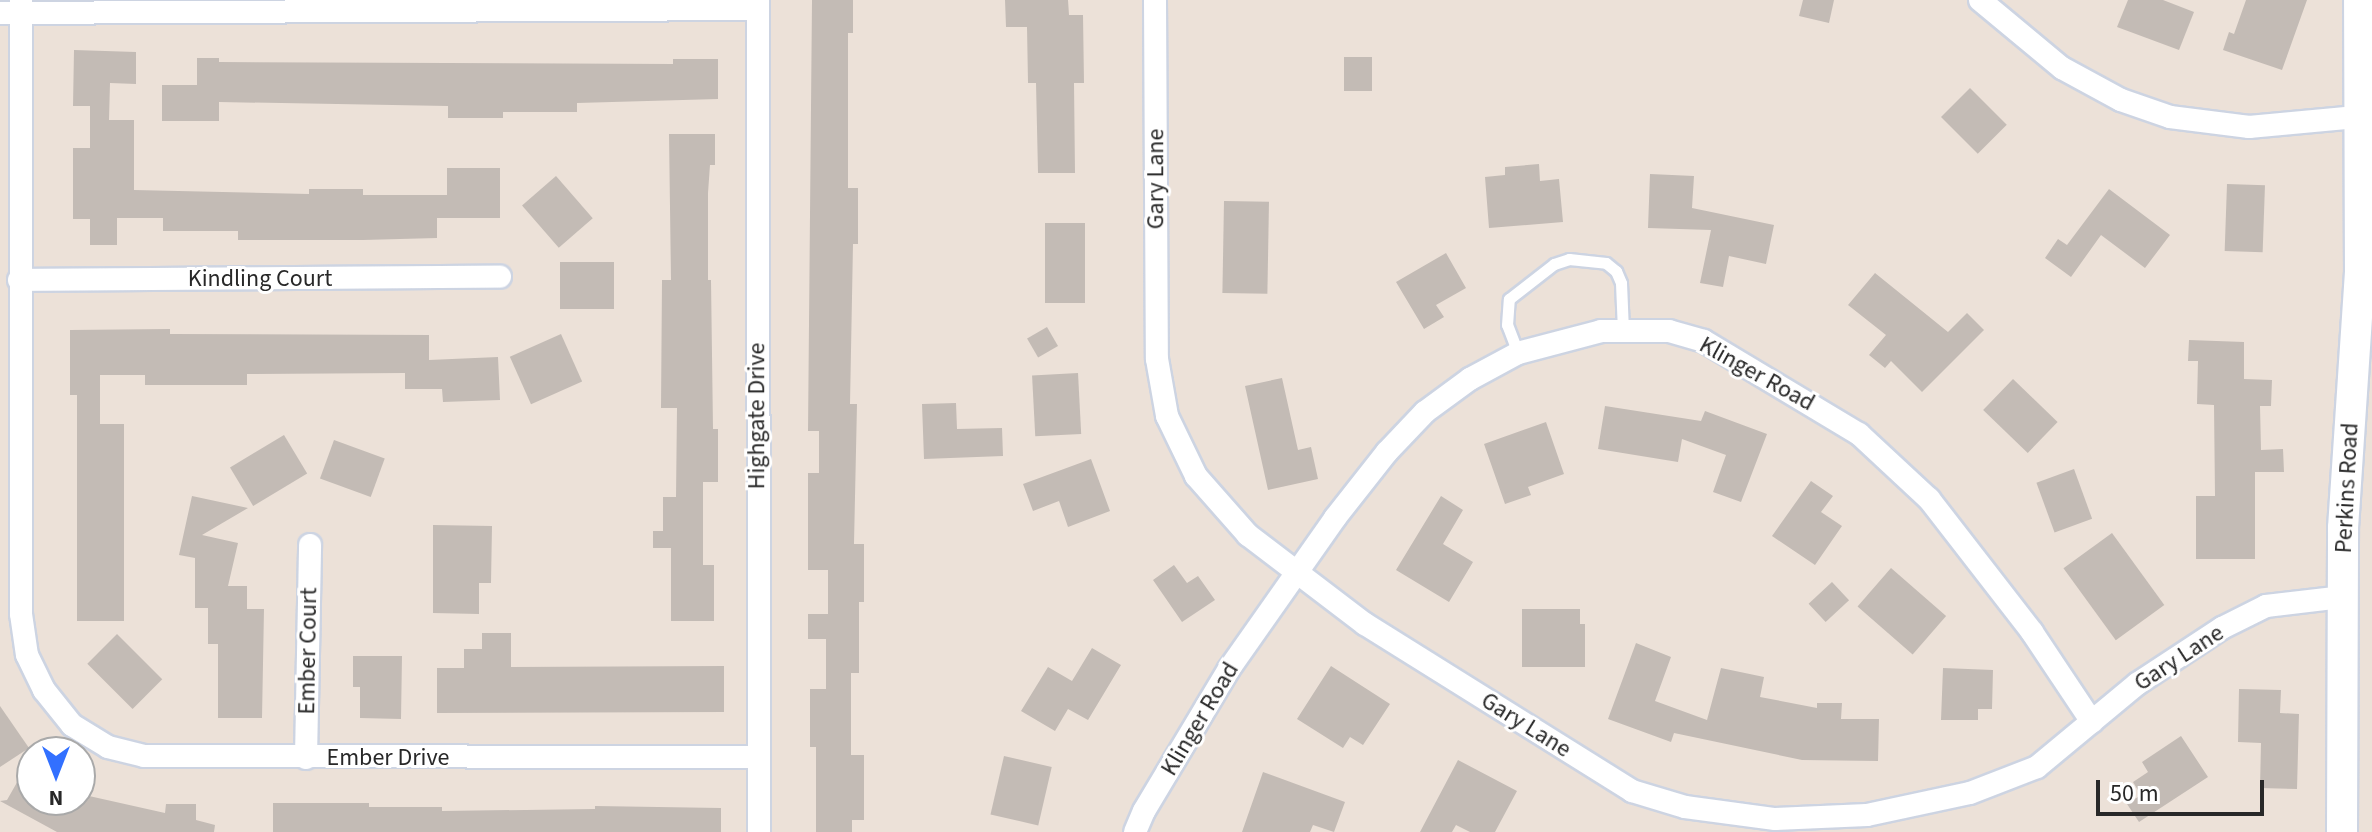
<!DOCTYPE html>
<html>
<head>
<meta charset="utf-8">
<style>
	body { margin:0 }
	#map { position:relative; width:2372px; height:832px; overflow:hidden; background:#ece1d8; font-family:"Source Sans 3",sans-serif }
	div>[style] { position:absolute }
	.building>* { inset:0; background:#c3bbb5; transform-origin:0 0 }
	.roads { filter:drop-shadow(2px 0 #cdd4e2) drop-shadow(-2px 0 #cdd4e2) drop-shadow(0 2px #cdd4e2) drop-shadow(0 -2px #cdd4e2) }
	.service>* { height:11px; margin:-5.5px; padding:0 5.5px; transform-origin:5.5px; border-radius:5.5px; background:#fff }
	.minor>* { height:22px; margin:-11px; padding:0 11px; transform-origin:11px; border-radius:11px; background:#fff }
	.secondary>* { height:30px; margin:-15px; padding:0 15px; transform-origin:15px; border-radius:15px; background:#fff }
	span { translate:-50% -50%; white-space:nowrap; text-align:center; line-height:1.15; -webkit-text-stroke:6px #fff; paint-order:stroke }
	.street-label { font-size:24px; color:#282828 }
	.north { position:absolute; left:16px; top:736px; width:80px; height:80px; box-sizing:border-box; background:#fff; border:2px solid #a9a9a9; border-radius:50%; rotate:180deg; font-size:22px; font-weight:700; line-height:32px; text-align:center; color:#282828 }
	.north::after { content:''; display:block; margin:auto; width:28px; height:36px; background:#3270ff; clip-path:polygon(50% 0,100% 100%,50% 72%,0 100%) }
	.scale { position:absolute; left:2096px; top:780px; width:168px; height:36px; box-sizing:border-box; border:4px solid #282828; border-top:0; padding-left:10px; font-size:24px; line-height:28px; white-space:nowrap; color:#282828; -webkit-text-stroke:6px #fff; paint-order:stroke }
</style>
</head>
<body>
<div id="map">
	<div class="building">
		<div style="clip-path:polygon(812px 0,853px 0,853px 33px,848px 33px,848px 188px,858px 188px,858px 244px,853px 244px,850px 404px,857px 404px,854px 544px,864px 544px,864px 602px,859px 602px,859px 673px,851px 673px,851px 755px,864px 755px,864px 820px,852px 820px,852px 832px,816px 832px,816px 747px,810px 747px,810px 689px,826px 689px,826px 639px,808px 639px,808px 614px,828px 614px,828px 570px,808px 570px,808px 473px,819px 473px,819px 431px,808px 431px)"></div>
		<div style="clip-path:polygon(1005px 0,1068px 0,1069px 15px,1083px 15px,1084px 83px,1074px 83px,1075px 173px,1038px 173px,1036px 83px,1028px 83px,1027px 27px,1006px 27px)"></div>
		<div style="clip-path:polygon(1803px 0,1834px 0,1829px 23px,1799px 16px)"></div>
		<div style="clip-path:polygon(2128px 0,2163px 0,2194px 12px,2179px 50px,2117px 27px)"></div>
		<div style="clip-path:polygon(2246px 0,2307px 0,2282px 70px,2223px 50px,2229px 32px,2234px 34px)"></div>
		<div style="clip-path:polygon(74px 50px,136px 52px,136px 84px,110px 83px,109px 120px,134px 120px,134px 190px,309px 194px,309px 189px,363px 189px,363px 195px,447px 195px,447px 168px,500px 168px,500px 218px,437px 218px,437px 238px,363px 240px,238px 240px,238px 231px,163px 231px,163px 218px,117px 218px,117px 245px,90px 245px,90px 219px,73px 219px,73px 148px,90px 148px,90px 106px,73px 106px)"></div>
		<div style="left:1344px;top:57px;width:28px;height:34px"></div>
		<div style="clip-path:polygon(197px 58px,219px 58px,219px 62px,673px 64px,673px 59px,718px 59px,718px 99px,577px 103px,577px 112px,503px 112px,503px 118px,448px 118px,448px 106px,219px 102px,219px 121px,162px 121px,162px 85px,197px 85px)"></div>
		<div style="left:1970px;top:88px;width:52px;height:41px;rotate:45deg"></div>
		<div style="clip-path:polygon(669px 134px,715px 134px,715px 165px,710px 165px,708px 193px,708px 280px,711px 280px,713px 429px,718px 429px,718px 482px,703px 482px,703px 565px,714px 565px,714px 621px,671px 621px,671px 548px,653px 548px,653px 531px,663px 531px,663px 497px,676px 497px,677px 408px,661px 408px,662px 280px,671px 280px)"></div>
		<div style="clip-path:polygon(1539px 164px,1540px 181px,1559px 179px,1563px 222px,1489px 228px,1485px 177px,1505px 175px,1505px 167px)"></div>
		<div style="clip-path:polygon(1650px 174px,1694px 176px,1692px 208px,1774px 225px,1766px 264px,1729px 256px,1723px 287px,1700px 283px,1711px 230px,1648px 228px)"></div>
		<div style="left:556px;top:176px;width:56px;height:45px;rotate:49deg"></div>
		<div style="left:2227px;top:184px;width:38px;height:67px;rotate:2deg"></div>
		<div style="clip-path:polygon(2109px 189px,2170px 235px,2145px 268px,2101px 235px,2071px 277px,2045px 258px,2058px 239px,2067px 245px)"></div>
		<div style="left:1224px;top:201px;width:45px;height:92px;rotate:1deg"></div>
		<div style="left:1045px;top:223px;width:40px;height:80px"></div>
		<div style="clip-path:polygon(1446px 253px,1466px 288px,1436px 305px,1444px 317px,1424px 329px,1396px 282px)"></div>
		<div style="left:560px;top:262px;width:54px;height:47px"></div>
		<div style="clip-path:polygon(1875px 273px,1948px 332px,1967px 313px,1984px 330px,1922px 392px,1891px 361px,1885px 368px,1869px 355px,1886px 335px,1848px 305px)"></div>
		<div style="left:1047px;top:327px;width:22px;height:23px;rotate:60deg"></div>
		<div style="clip-path:polygon(170px 329px,170px 334px,429px 335px,429px 360px,498px 357px,500px 400px,443px 402px,442px 389px,405px 389px,405px 373px,247px 374px,247px 385px,145px 385px,145px 375px,100px 375px,100px 424px,124px 424px,124px 621px,77px 621px,77px 395px,70px 395px,70px 330px)"></div>
		<div style="left:561px;top:334px;width:52px;height:56px;rotate:66deg"></div>
		<div style="clip-path:polygon(2189px 340px,2244px 342px,2244px 379px,2272px 380px,2271px 406px,2260px 406px,2261px 450px,2283px 449px,2284px 472px,2255px 472px,2255px 559px,2196px 559px,2196px 496px,2215px 496px,2214px 405px,2197px 404px,2198px 361px,2188px 361px)"></div>
		<div style="left:1078px;top:373px;width:61px;height:46px;rotate:87deg"></div>
		<div style="clip-path:polygon(1282px 378px,1298px 450px,1311px 447px,1318px 479px,1268px 490px,1245px 386px)"></div>
		<div style="left:2013px;top:379px;width:62px;height:43px;rotate:44deg"></div>
		<div style="clip-path:polygon(956px 403px,957px 429px,1002px 428px,1003px 456px,924px 459px,922px 404px)"></div>
		<div style="clip-path:polygon(1605px 406px,1701px 421px,1705px 411px,1767px 434px,1741px 502px,1713px 492px,1726px 455px,1682px 439px,1678px 462px,1598px 449px)"></div>
		<div style="clip-path:polygon(1546px 422px,1564px 474px,1528px 487px,1531px 495px,1505px 504px,1484px 444px)"></div>
		<div style="left:284px;top:435px;width:45px;height:63px;rotate:59deg"></div>
		<div style="left:334px;top:440px;width:54px;height:41px;rotate:20deg"></div>
		<div style="clip-path:polygon(1091px 459px,1110px 511px,1068px 527px,1059px 501px,1033px 511px,1023px 484px)"></div>
		<div style="left:2074px;top:469px;width:53px;height:40px;rotate:70deg"></div>
		<div style="clip-path:polygon(1811px 481px,1833px 496px,1821px 512px,1842px 526px,1815px 565px,1772px 536px)"></div>
		<div style="clip-path:polygon(192px 496px,248px 508px,202px 535px,238px 543px,228px 586px,247px 586px,247px 609px,264px 609px,262px 718px,218px 718px,218px 644px,208px 644px,208px 608px,195px 608px,195px 558px,179px 555px)"></div>
		<div style="clip-path:polygon(1441px 496px,1463px 510px,1443px 544px,1473px 562px,1449px 602px,1396px 570px)"></div>
		<div style="clip-path:polygon(433px 525px,492px 526px,491px 583px,479px 583px,479px 614px,433px 613px)"></div>
		<div style="left:2112px;top:533px;width:89px;height:60px;rotate:54deg"></div>
		<div style="clip-path:polygon(1174px 565px,1187px 583px,1198px 576px,1215px 600px,1182px 622px,1153px 580px)"></div>
		<div style="left:1891px;top:568px;width:73px;height:51px;rotate:41deg"></div>
		<div style="left:1832px;top:582px;width:25px;height:32px;rotate:47deg"></div>
		<div style="clip-path:polygon(1522px 609px,1580px 609px,1580px 624px,1585px 624px,1585px 667px,1522px 667px)"></div>
		<div style="clip-path:polygon(482px 633px,511px 633px,511px 667px,724px 666px,724px 712px,437px 713px,437px 668px,464px 668px,464px 649px,482px 649px)"></div>
		<div style="left:117px;top:634px;width:64px;height:42px;rotate:45deg"></div>
		<div style="clip-path:polygon(1636px 643px,1671px 657px,1655px 701px,1707px 720px,1721px 668px,1764px 677px,1760px 697px,1817px 708px,1817px 703px,1842px 703px,1841px 719px,1879px 719px,1878px 761px,1802px 760px,1674px 733px,1671px 742px,1608px 719px)"></div>
		<div style="clip-path:polygon(1092px 648px,1121px 665px,1088px 720px,1068px 709px,1055px 731px,1021px 711px,1048px 667px,1072px 681px)"></div>
		<div style="clip-path:polygon(353px 656px,402px 656px,401px 719px,360px 718px,360px 687px,353px 687px)"></div>
		<div style="clip-path:polygon(1331px 666px,1390px 704px,1363px 745px,1350px 737px,1343px 748px,1297px 719px)"></div>
		<div style="clip-path:polygon(1943px 668px,1993px 670px,1992px 709px,1978px 709px,1978px 720px,1941px 720px)"></div>
		<div style="clip-path:polygon(2239px 689px,2281px 690px,2280px 713px,2299px 714px,2297px 789px,2260px 788px,2261px 743px,2238px 742px)"></div>
		<div style="clip-path:polygon(0 706px,29px 748px,0 767px)"></div>
		<div style="clip-path:polygon(2181px 736px,2208px 777px,2139px 822px,2127px 804px,2141px 795px,2133px 782px,2148px 772px,2142px 762px)"></div>
		<div style="clip-path:polygon(32px 756px,32px 800px,88px 800px,89px 796px,165px 813px,166px 804px,196px 804px,196px 820px,215px 825px,214px 832px,57px 832px,0 801px,7px 800px)"></div>
		<div style="left:1004px;top:756px;width:49px;height:60px;rotate:13deg"></div>
		<div style="clip-path:polygon(1458px 760px,1517px 791px,1495px 832px,1470px 832px,1456px 825px,1452px 832px,1420px 832px)"></div>
		<div style="clip-path:polygon(1263px 772px,1345px 802px,1334px 832px,1313px 825px,1310px 832px,1242px 832px)"></div>
		<div style="clip-path:polygon(273px 803px,369px 803px,369px 807px,442px 807px,442px 811px,595px 809px,595px 806px,721px 808px,721px 832px,273px 832px)"></div>
	</div>
	<div class="roads">
		<div class="service">
			<div style="left:1518px;top:353px;width:30px;rotate:-111deg"></div>
			<div style="left:1507px;top:325px;width:26px;rotate:-86deg"></div>
			<div style="left:1509px;top:299px;width:57px;rotate:-37.9deg"></div>
			<div style="left:1554px;top:264px;width:16px;rotate:-18deg"></div>
			<div style="left:1569px;top:259px;width:37px;rotate:6deg"></div>
			<div style="left:1606px;top:263px;width:13px;rotate:39deg"></div>
			<div style="left:1616px;top:271px;width:13px;rotate:67deg"></div>
			<div style="left:1621px;top:283px;width:47px;rotate:87.6deg"></div>
		</div>
		<div class="minor">
			<div style="left:21px;top:0;width:614px;rotate:90deg"></div>
			<div style="left:21px;top:614px;width:41px;rotate:81.7deg"></div>
			<div style="left:27px;top:655px;width:39px;rotate:64deg"></div>
			<div style="left:44px;top:690px;width:45px;rotate:51.3deg"></div>
			<div style="left:72px;top:725px;width:42px;rotate:31.4deg"></div>
			<div style="left:108px;top:747px;width:37px;rotate:14deg"></div>
			<div style="left:144px;top:756px;width:613px;rotate:0.09deg"></div>
			<div style="left:758px;top:0;width:832px;rotate:89.93deg"></div>
			<div style="left:1155px;top:0;width:359px;rotate:89.7deg"></div>
			<div style="left:1157px;top:359px;width:58px;rotate:80deg"></div>
			<div style="left:1167px;top:416px;width:67px;rotate:64.2deg"></div>
			<div style="left:1196px;top:476px;width:79px;rotate:48.6deg"></div>
			<div style="left:1248px;top:535px;width:147px;rotate:37.3deg"></div>
			<div style="left:1365px;top:624px;width:315px;rotate:32deg"></div>
			<div style="left:1632px;top:791px;width:55px;rotate:16.8deg"></div>
			<div style="left:1685px;top:807px;width:91px;rotate:7.6deg"></div>
			<div style="left:1775px;top:819px;width:92px;rotate:-2.5deg"></div>
			<div style="left:1867px;top:815px;width:105px;rotate:-12.1deg"></div>
			<div style="left:1970px;top:793px;width:72px;rotate:-21.2deg"></div>
			<div style="left:2037px;top:767px;width:130px;rotate:-39.7deg"></div>
			<div style="left:2137px;top:684px;width:102px;rotate:-33.4deg"></div>
			<div style="left:2222px;top:628px;width:49px;rotate:-26.6deg"></div>
			<div style="left:2266px;top:606px;width:78px;rotate:-6.7deg"></div>
			<div style="left:1980px;top:0;width:107px;rotate:39.7deg"></div>
			<div style="left:2062px;top:68px;width:67px;rotate:28.5deg"></div>
			<div style="left:2121px;top:100px;width:52px;rotate:19.1deg"></div>
			<div style="left:2170px;top:117px;width:80px;rotate:7.2deg"></div>
			<div style="left:2249px;top:127px;width:108px;rotate:-5.3deg"></div>
			<div style="left:0;top:13px;width:758px;rotate:-0.3deg"></div>
			<div style="left:19px;top:280px;width:481px;rotate:-0.4deg"></div>
			<div style="left:306px;top:758px;width:213px;rotate:-88.9deg"></div>
			<div style="left:1135px;top:832px;width:23px;rotate:-67deg"></div>
			<div style="left:1144px;top:811px;width:165px;rotate:-59.1deg"></div>
			<div style="left:1229px;top:669px;width:184px;rotate:-54.9deg"></div>
			<div style="left:1335px;top:518px;width:84px;rotate:-51.8deg"></div>
			<div style="left:1387px;top:452px;width:55px;rotate:-46.5deg"></div>
			<div style="left:1425px;top:412px;width:56px;rotate:-36.3deg"></div>
			<div style="left:1470px;top:379px;width:55px;rotate:-28.4deg"></div>
			<div style="left:1518px;top:353px;width:86px;rotate:-14.8deg"></div>
			<div style="left:1601px;top:331px;width:68px"></div>
			<div style="left:1669px;top:331px;width:36px;rotate:16deg"></div>
			<div style="left:1704px;top:341px;width:181px;rotate:31deg"></div>
			<div style="left:1859px;top:434px;width:96px;rotate:42.9deg"></div>
			<div style="left:1929px;top:499px;width:168px;rotate:52.2deg"></div>
			<div style="left:2032px;top:632px;width:108px;rotate:56.3deg"></div>
		</div>
		<div class="secondary">
			<div style="left:2342px;top:832px;width:304px;rotate:-89.8deg"></div>
			<div style="left:2343px;top:528px;width:255px;rotate:-86.2deg"></div>
			<div style="left:2360px;top:274px;width:274px;rotate:-90.2deg"></div>
		</div>
	</div>
	<div class="street-label">
		<span style="left:1156px;top:179px;rotate:-90deg">Gary Lane</span>
		<span style="left:260px;top:279px">Kindling Court</span>
		<span style="left:1757px;top:374px;rotate:29deg">Klinger Road</span>
		<span style="left:757px;top:416px;rotate:-90deg">Highgate Drive</span>
		<span style="left:2347px;top:488px;rotate:-87deg">Perkins Road</span>
		<span style="left:308px;top:651px;rotate:-89deg">Ember Court</span>
		<span style="left:2179px;top:658px;rotate:-33deg">Gary Lane</span>
		<span style="left:1200px;top:719px;rotate:-59deg">Klinger Road</span>
		<span style="left:1526px;top:725px;rotate:32deg">Gary Lane</span>
		<span style="left:388px;top:758px">Ember Drive</span>
	</div>
	<div class="north">N</div>
	<div class="scale">50 m</div>
</div>
</body>
</html>
